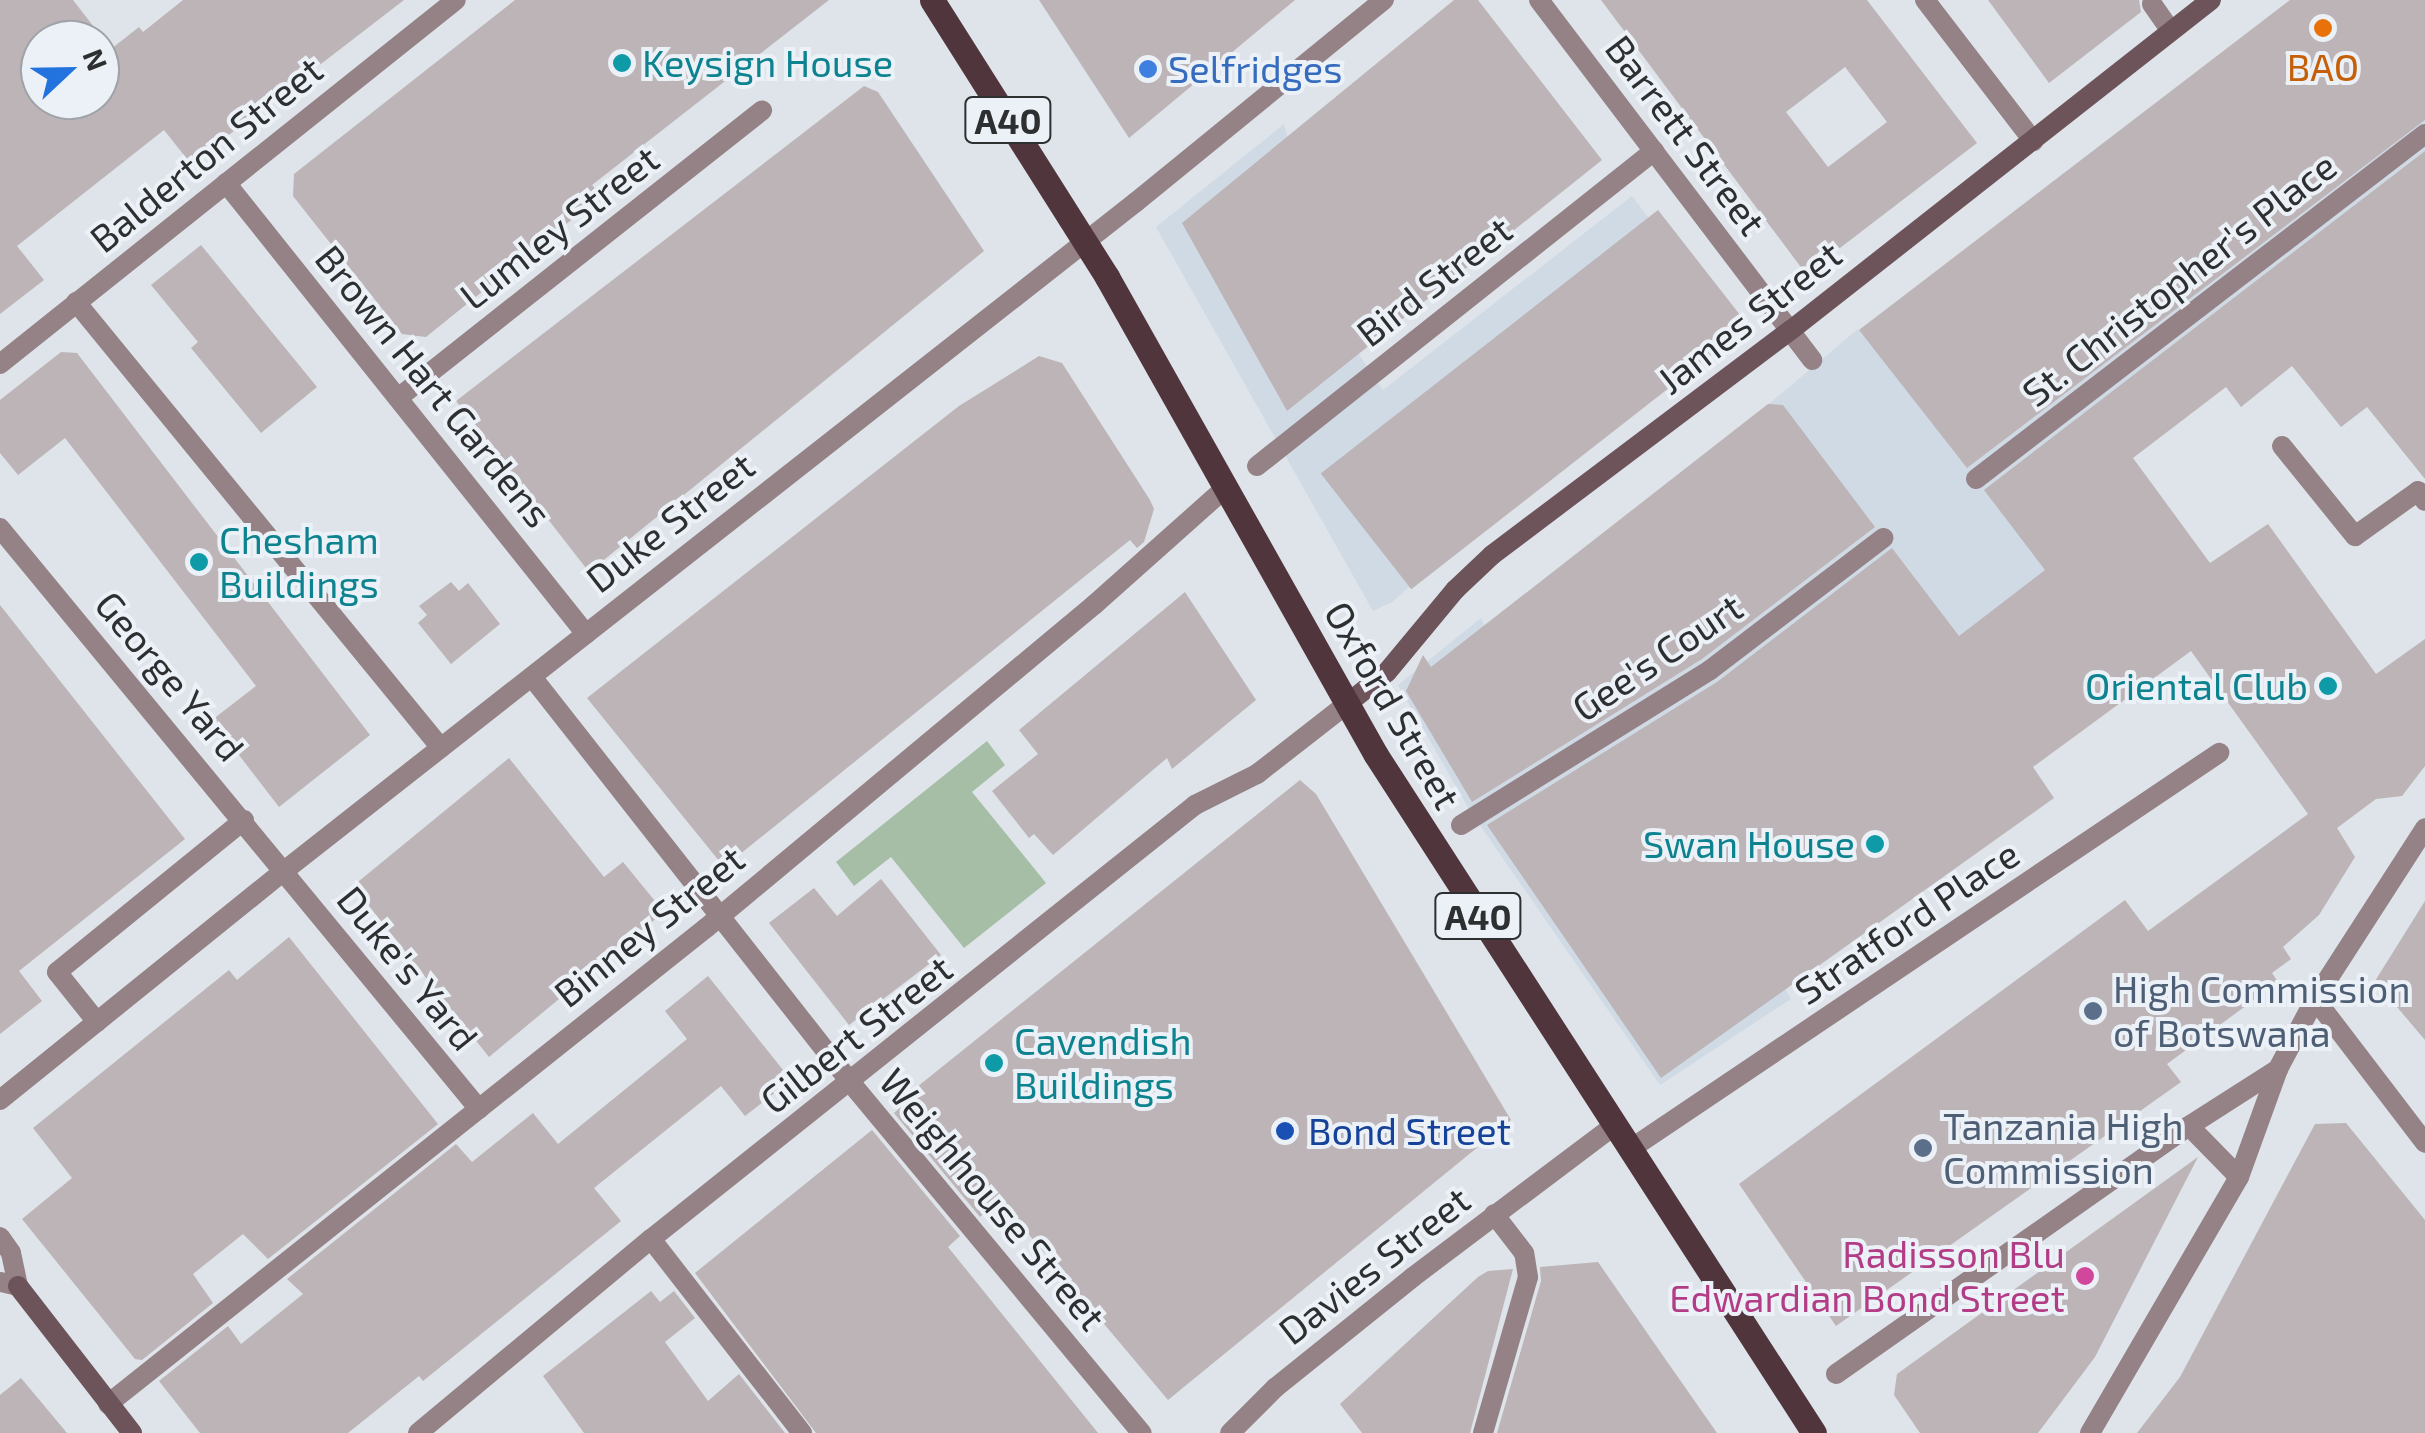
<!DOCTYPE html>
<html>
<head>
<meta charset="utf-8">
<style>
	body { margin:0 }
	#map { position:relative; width:2425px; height:1433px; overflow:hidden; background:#dee4e9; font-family:"Exo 2",sans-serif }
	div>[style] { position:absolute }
	.built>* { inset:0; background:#d0dae5 }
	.green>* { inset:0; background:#a6bea6 }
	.building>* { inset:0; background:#bcb4b6; transform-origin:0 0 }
	.lane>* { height:20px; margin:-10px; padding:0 10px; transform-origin:10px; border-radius:10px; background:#948286 }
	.street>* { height:20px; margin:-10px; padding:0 10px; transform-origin:10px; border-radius:10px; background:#948286 }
	.secondary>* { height:20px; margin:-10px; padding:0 10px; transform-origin:10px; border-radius:10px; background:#6d545a }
	.primary>* { height:25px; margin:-12.5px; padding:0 12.5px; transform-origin:12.5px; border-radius:12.5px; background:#51353c }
	.dots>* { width:28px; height:28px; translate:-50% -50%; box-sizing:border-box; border:5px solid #ebf1f7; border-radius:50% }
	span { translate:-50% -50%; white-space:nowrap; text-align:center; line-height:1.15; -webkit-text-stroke:8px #ebf1f7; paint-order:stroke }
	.shield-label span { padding:2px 8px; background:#ebf1f7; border:2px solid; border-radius:8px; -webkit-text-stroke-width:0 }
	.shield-label { font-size:35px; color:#2d2f31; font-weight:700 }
	.culture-label { font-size:38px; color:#0d838f }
	.left { translate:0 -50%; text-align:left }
	.right { translate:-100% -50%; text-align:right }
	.food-label { font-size:38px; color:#c56008 }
	.shop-label { font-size:38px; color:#366cbe }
	.street-label { font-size:38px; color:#2d2f31 }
	.service-label { font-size:38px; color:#4e5e75 }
	.transit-label { font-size:38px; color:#164399 }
	.hotel-label { font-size:38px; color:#b23c85 }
	.north { position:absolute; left:20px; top:20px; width:100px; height:100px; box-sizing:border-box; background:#ebf1f7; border:2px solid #9fa3a8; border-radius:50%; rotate:68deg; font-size:28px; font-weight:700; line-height:40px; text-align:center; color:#2d2f31 }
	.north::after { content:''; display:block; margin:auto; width:35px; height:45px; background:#2273de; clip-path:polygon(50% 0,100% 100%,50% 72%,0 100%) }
</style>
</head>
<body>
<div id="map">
	<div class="built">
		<div style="clip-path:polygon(2396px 81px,2425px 120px,2425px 200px,2149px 414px,2042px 640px,1694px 831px,1791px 999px,1660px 1085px,1470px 811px,1398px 685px,1481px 618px,1536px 738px,1751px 419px,1858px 329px,1940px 428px)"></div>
		<div style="clip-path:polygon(1284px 124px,1314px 231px,1358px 353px,1383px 390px,1632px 196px,1724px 317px,1392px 602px,1373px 611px,1156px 227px)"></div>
	</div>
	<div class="green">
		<div style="clip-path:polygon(987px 741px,1005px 765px,972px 792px,1046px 883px,964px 948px,891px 857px,854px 886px,836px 862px)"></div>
	</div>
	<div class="building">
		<div style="clip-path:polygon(evenodd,0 0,73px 0,111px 49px,139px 27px,143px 32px,183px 0,404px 0,191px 164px,164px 130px,17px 246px,44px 280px,0 314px,0 0,40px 40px,100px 40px,100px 100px,40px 100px,40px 40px)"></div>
		<div style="clip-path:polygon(515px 0,829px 0,592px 185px,601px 196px,426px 337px,402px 334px,293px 196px,294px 174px)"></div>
		<div style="clip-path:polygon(1039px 0,1295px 0,1129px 138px)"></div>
		<div style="clip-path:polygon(1454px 0,1478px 0,1602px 160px,1287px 411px,1182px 223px)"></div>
		<div style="clip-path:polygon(evenodd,1601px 0,1867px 0,1977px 143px,1806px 274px,1601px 0,1845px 67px,1887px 122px,1828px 167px,1786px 112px,1845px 67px)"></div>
		<div style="clip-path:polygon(1988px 0,2139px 0,2141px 12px,2049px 83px)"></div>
		<div style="clip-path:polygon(2290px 0,2425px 0,2425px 120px,1967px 468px,1859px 330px)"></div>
		<div style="clip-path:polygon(864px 86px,878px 92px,984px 251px,589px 572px,456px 401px)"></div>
		<div style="clip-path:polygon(2425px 151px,2425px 479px,2367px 407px,2341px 427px,2292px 366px,2241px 407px,2226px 387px,2133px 458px,2210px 563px,2268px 524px,2376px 674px,2425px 639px,2425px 766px,2402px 796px,2376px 799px,2337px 828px,2355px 857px,2319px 915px,2283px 947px,2291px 959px,2272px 973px,2278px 982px,2167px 1064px,2181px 1082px,1836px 1326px,1739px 1184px,2125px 900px,2148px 931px,2308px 814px,2191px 651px,2033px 767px,2054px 798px,1661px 1078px,1487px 825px,1717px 682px,1892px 548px,1959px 636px,2045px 570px,1984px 490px)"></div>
		<div style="left:1658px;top:210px;width:147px;height:428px;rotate:52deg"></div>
		<div style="clip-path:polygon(201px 245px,317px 387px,261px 433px,191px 348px,198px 342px,151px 285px)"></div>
		<div style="clip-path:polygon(61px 352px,77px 353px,370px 735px,279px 807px,212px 720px,256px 686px,65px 438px,18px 475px,0 453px,0 400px)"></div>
		<div style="clip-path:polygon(1039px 356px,1062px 363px,1150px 500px,1154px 509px,1144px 542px,1137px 548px,1130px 540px,724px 867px,587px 698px,959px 406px)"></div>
		<div style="clip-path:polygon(1768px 404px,1783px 405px,1875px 527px,1702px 659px,1472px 802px,1406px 691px,1423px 655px,1431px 667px)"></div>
		<div style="clip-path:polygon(451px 582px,459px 591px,468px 583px,500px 624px,451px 664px,418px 623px,427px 615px,419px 606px)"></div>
		<div style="clip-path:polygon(1185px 592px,1256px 700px,1172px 769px,1167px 758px,1053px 855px,1034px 834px,1029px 838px,992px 791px,1038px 754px,1019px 730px)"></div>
		<div style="clip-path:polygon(0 605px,185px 839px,19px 971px,42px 1001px,0 1034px)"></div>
		<div style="clip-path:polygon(509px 758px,604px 877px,623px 862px,664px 912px,489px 1057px,353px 886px)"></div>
		<div style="clip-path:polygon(1300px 780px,1316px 794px,1511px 1120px,1168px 1400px,999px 1199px,980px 1217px,894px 1113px,910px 1099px,907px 1095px)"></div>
		<div style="clip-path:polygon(881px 879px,941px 955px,849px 1025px,769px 923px,814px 888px,837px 916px)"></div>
		<div style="clip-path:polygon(2425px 901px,2425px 1040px,2375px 981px)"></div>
		<div style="clip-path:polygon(289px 937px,438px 1124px,268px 1259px,243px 1234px,193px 1274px,213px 1303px,142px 1360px,135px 1359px,22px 1219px,72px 1178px,33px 1128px,229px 970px,237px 980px)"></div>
		<div style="clip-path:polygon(708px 976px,791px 1080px,745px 1116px,721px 1086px,594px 1188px,621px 1221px,423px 1381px,419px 1376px,348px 1433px,200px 1433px,159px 1381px,228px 1326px,241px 1344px,303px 1294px,287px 1279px,456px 1144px,472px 1162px,533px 1113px,558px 1144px,687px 1039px,665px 1011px)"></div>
		<div style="clip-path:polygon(2346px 1123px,2425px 1220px,2425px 1433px,2137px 1433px,2180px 1377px,2315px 1124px)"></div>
		<div style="clip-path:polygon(872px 1130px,960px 1236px,948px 1247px,1098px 1433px,816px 1433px,695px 1273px)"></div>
		<div style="clip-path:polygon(2198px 1157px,2095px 1357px,2038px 1433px,1920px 1433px,1894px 1395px,1897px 1374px)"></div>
		<div style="clip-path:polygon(1598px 1262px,1659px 1350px,1717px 1433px,1497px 1433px,1541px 1281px,1540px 1267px)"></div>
		<div style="clip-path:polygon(1513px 1269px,1470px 1433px,1362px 1433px,1340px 1404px,1478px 1277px,1488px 1271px)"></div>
		<div style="clip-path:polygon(651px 1291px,660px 1302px,674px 1291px,695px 1318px,665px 1342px,708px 1401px,739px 1374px,785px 1433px,584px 1433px,543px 1376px)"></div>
		<div style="clip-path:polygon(21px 1378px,67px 1433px,0 1433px,0 1395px)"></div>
	</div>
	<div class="lane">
		<div style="left:2152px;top:4px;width:33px;rotate:55deg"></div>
		<div style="left:2282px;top:446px;width:116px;rotate:51deg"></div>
		<div style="left:2355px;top:536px;width:77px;rotate:-35.5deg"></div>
		<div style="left:2418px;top:491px;width:12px;rotate:55deg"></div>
		<div style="left:97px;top:1022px;width:64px;rotate:-128.7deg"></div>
		<div style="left:57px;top:972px;width:241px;rotate:-39.1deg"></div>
	</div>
	<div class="street">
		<div style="left:1539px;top:0;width:452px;rotate:52.8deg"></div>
		<div style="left:1925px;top:0;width:178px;rotate:52.5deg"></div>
		<div style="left:226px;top:183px;width:577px;rotate:51.4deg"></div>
		<div style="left:76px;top:302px;width:576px;rotate:50.7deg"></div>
		<div style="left:0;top:364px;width:583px;rotate:-38.6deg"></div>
		<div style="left:398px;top:398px;width:464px;rotate:-38.3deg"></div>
		<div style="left:1257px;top:466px;width:507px;rotate:-38.43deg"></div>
		<div style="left:1976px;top:479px;width:566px;rotate:-37.54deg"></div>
		<div style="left:0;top:528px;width:753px;rotate:50.5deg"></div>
		<div style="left:532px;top:677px;width:516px;rotate:51.84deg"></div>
		<div style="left:851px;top:1083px;width:455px;rotate:50.3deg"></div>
		<div style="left:1461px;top:825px;width:293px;rotate:-31.9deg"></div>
		<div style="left:1710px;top:670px;width:218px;rotate:-37.3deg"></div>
		<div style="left:2315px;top:999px;width:181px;rotate:52.6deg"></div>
		<div style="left:0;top:1100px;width:365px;rotate:-38.9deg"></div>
		<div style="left:284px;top:871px;width:1083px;rotate:-38.14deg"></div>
		<div style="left:1136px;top:202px;width:320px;rotate:-39.2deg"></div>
		<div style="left:2189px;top:1126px;width:71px;rotate:45.6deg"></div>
		<div style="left:1632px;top:1148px;width:708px;rotate:-33.94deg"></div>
		<div style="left:0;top:1237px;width:19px;rotate:55deg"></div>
		<div style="left:11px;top:1253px;width:34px;rotate:78deg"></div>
		<div style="left:18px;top:1286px;width:18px;rotate:-167deg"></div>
		<div style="left:651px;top:1239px;width:246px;rotate:52.1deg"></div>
		<div style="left:1836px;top:1374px;width:431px;rotate:-35.1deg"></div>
		<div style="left:2189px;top:1126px;width:106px;rotate:-32.6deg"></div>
		<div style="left:108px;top:1404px;width:764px;rotate:-38.52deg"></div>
		<div style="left:706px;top:928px;width:505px;rotate:-39.78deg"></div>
		<div style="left:1094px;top:605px;width:174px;rotate:-41.7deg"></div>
		<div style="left:418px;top:1433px;width:303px;rotate:-39.8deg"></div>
		<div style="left:651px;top:1239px;width:696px;rotate:-38.58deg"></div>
		<div style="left:1195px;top:805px;width:69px;rotate:-26.6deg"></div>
		<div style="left:1257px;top:774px;width:114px;rotate:-37.9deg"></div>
		<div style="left:1230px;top:1433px;width:64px;rotate:-45deg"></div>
		<div style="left:1275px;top:1388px;width:177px;rotate:-38.8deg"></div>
		<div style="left:1413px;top:1277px;width:254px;rotate:-37deg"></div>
		<div style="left:1483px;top:1433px;width:162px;rotate:-73.9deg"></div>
		<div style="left:1528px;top:1277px;width:24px;rotate:-99deg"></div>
		<div style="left:1524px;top:1253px;width:49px;rotate:-127.6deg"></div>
		<div style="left:2090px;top:1433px;width:296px;rotate:-59.8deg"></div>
		<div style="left:2239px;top:1177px;width:115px;rotate:-70.1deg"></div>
		<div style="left:2278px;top:1069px;width:79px;rotate:-62.1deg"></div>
		<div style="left:2315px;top:999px;width:203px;rotate:-57.2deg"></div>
	</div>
	<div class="secondary">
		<div style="left:1347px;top:704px;width:51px;rotate:-38.7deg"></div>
		<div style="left:1387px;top:672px;width:107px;rotate:-50.3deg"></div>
		<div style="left:1455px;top:590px;width:51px;rotate:-43.4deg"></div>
		<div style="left:1492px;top:555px;width:374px;rotate:-37deg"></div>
		<div style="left:1791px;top:330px;width:534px;rotate:-38.16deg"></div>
		<div style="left:18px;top:1286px;width:186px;rotate:52.2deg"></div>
	</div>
	<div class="primary">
		<div style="left:932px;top:0;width:328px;rotate:57.7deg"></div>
		<div style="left:1107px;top:277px;width:548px;rotate:60.63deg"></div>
		<div style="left:1376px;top:755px;width:807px;rotate:57.14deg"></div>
	</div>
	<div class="dots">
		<div style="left:2323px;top:28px;background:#e8710a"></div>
		<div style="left:622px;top:63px;background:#0f9aa8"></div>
		<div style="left:1148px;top:69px;background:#3f7fe0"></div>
		<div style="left:199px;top:562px;background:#0f9aa8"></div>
		<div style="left:2328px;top:686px;background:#0f9aa8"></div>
		<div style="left:1875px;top:844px;background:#0f9aa8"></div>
		<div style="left:2093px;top:1011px;background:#5c6f8a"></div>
		<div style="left:994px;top:1063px;background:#0f9aa8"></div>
		<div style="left:1285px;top:1131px;background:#1a4fb4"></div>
		<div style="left:1923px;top:1148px;background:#5c6f8a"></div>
		<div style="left:2085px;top:1276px;background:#d1479c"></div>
	</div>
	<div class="shield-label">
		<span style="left:1008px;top:120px">A40</span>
		<span style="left:1478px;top:916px">A40</span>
	</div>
	<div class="culture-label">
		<span class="left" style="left:642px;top:63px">Keysign House</span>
		<span class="left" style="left:219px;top:562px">Chesham<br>Buildings</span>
		<span class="right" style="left:2308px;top:686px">Oriental Club</span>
		<span class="right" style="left:1855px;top:844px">Swan House</span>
		<span class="left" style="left:1014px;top:1063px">Cavendish<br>Buildings</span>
	</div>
	<div class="food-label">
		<span style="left:2323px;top:67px">BAO</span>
	</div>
	<div class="shop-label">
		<span class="left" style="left:1168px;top:69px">Selfridges</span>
	</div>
	<div class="street-label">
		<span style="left:1686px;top:135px;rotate:53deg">Barrett Street</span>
		<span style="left:206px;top:154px;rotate:-39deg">Balderton Street</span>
		<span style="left:559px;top:227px;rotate:-38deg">Lumley Street</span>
		<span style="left:2179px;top:279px;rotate:-38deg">St. Christopher's Place</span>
		<span style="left:1434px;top:281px;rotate:-38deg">Bird Street</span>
		<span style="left:1749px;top:317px;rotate:-38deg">James Street</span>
		<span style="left:434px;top:386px;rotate:51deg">Brown Hart Gardens</span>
		<span style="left:670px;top:522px;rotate:-38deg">Duke Street</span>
		<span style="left:1657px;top:657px;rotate:-34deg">Gee's Court</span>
		<span style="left:170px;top:676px;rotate:50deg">George Yard</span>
		<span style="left:1393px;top:705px;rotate:60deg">Oxford Street</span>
		<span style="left:1907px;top:922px;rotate:-34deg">Stratford Place</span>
		<span style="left:649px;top:926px;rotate:-39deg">Binney Street</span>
		<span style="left:408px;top:968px;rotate:51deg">Duke's Yard</span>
		<span style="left:856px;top:1034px;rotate:-38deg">Gilbert Street</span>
		<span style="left:993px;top:1199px;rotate:50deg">Weighhouse Street</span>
		<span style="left:1374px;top:1265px;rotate:-38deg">Davies Street</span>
	</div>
	<div class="service-label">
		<span class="left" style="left:2113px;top:1011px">High Commission<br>of Botswana</span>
		<span class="left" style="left:1943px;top:1148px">Tanzania High<br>Commission</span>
	</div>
	<div class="transit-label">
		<span class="left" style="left:1308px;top:1131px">Bond Street</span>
	</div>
	<div class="hotel-label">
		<span class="right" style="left:2065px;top:1276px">Radisson Blu<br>Edwardian Bond Street</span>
	</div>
	<div class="north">N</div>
</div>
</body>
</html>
